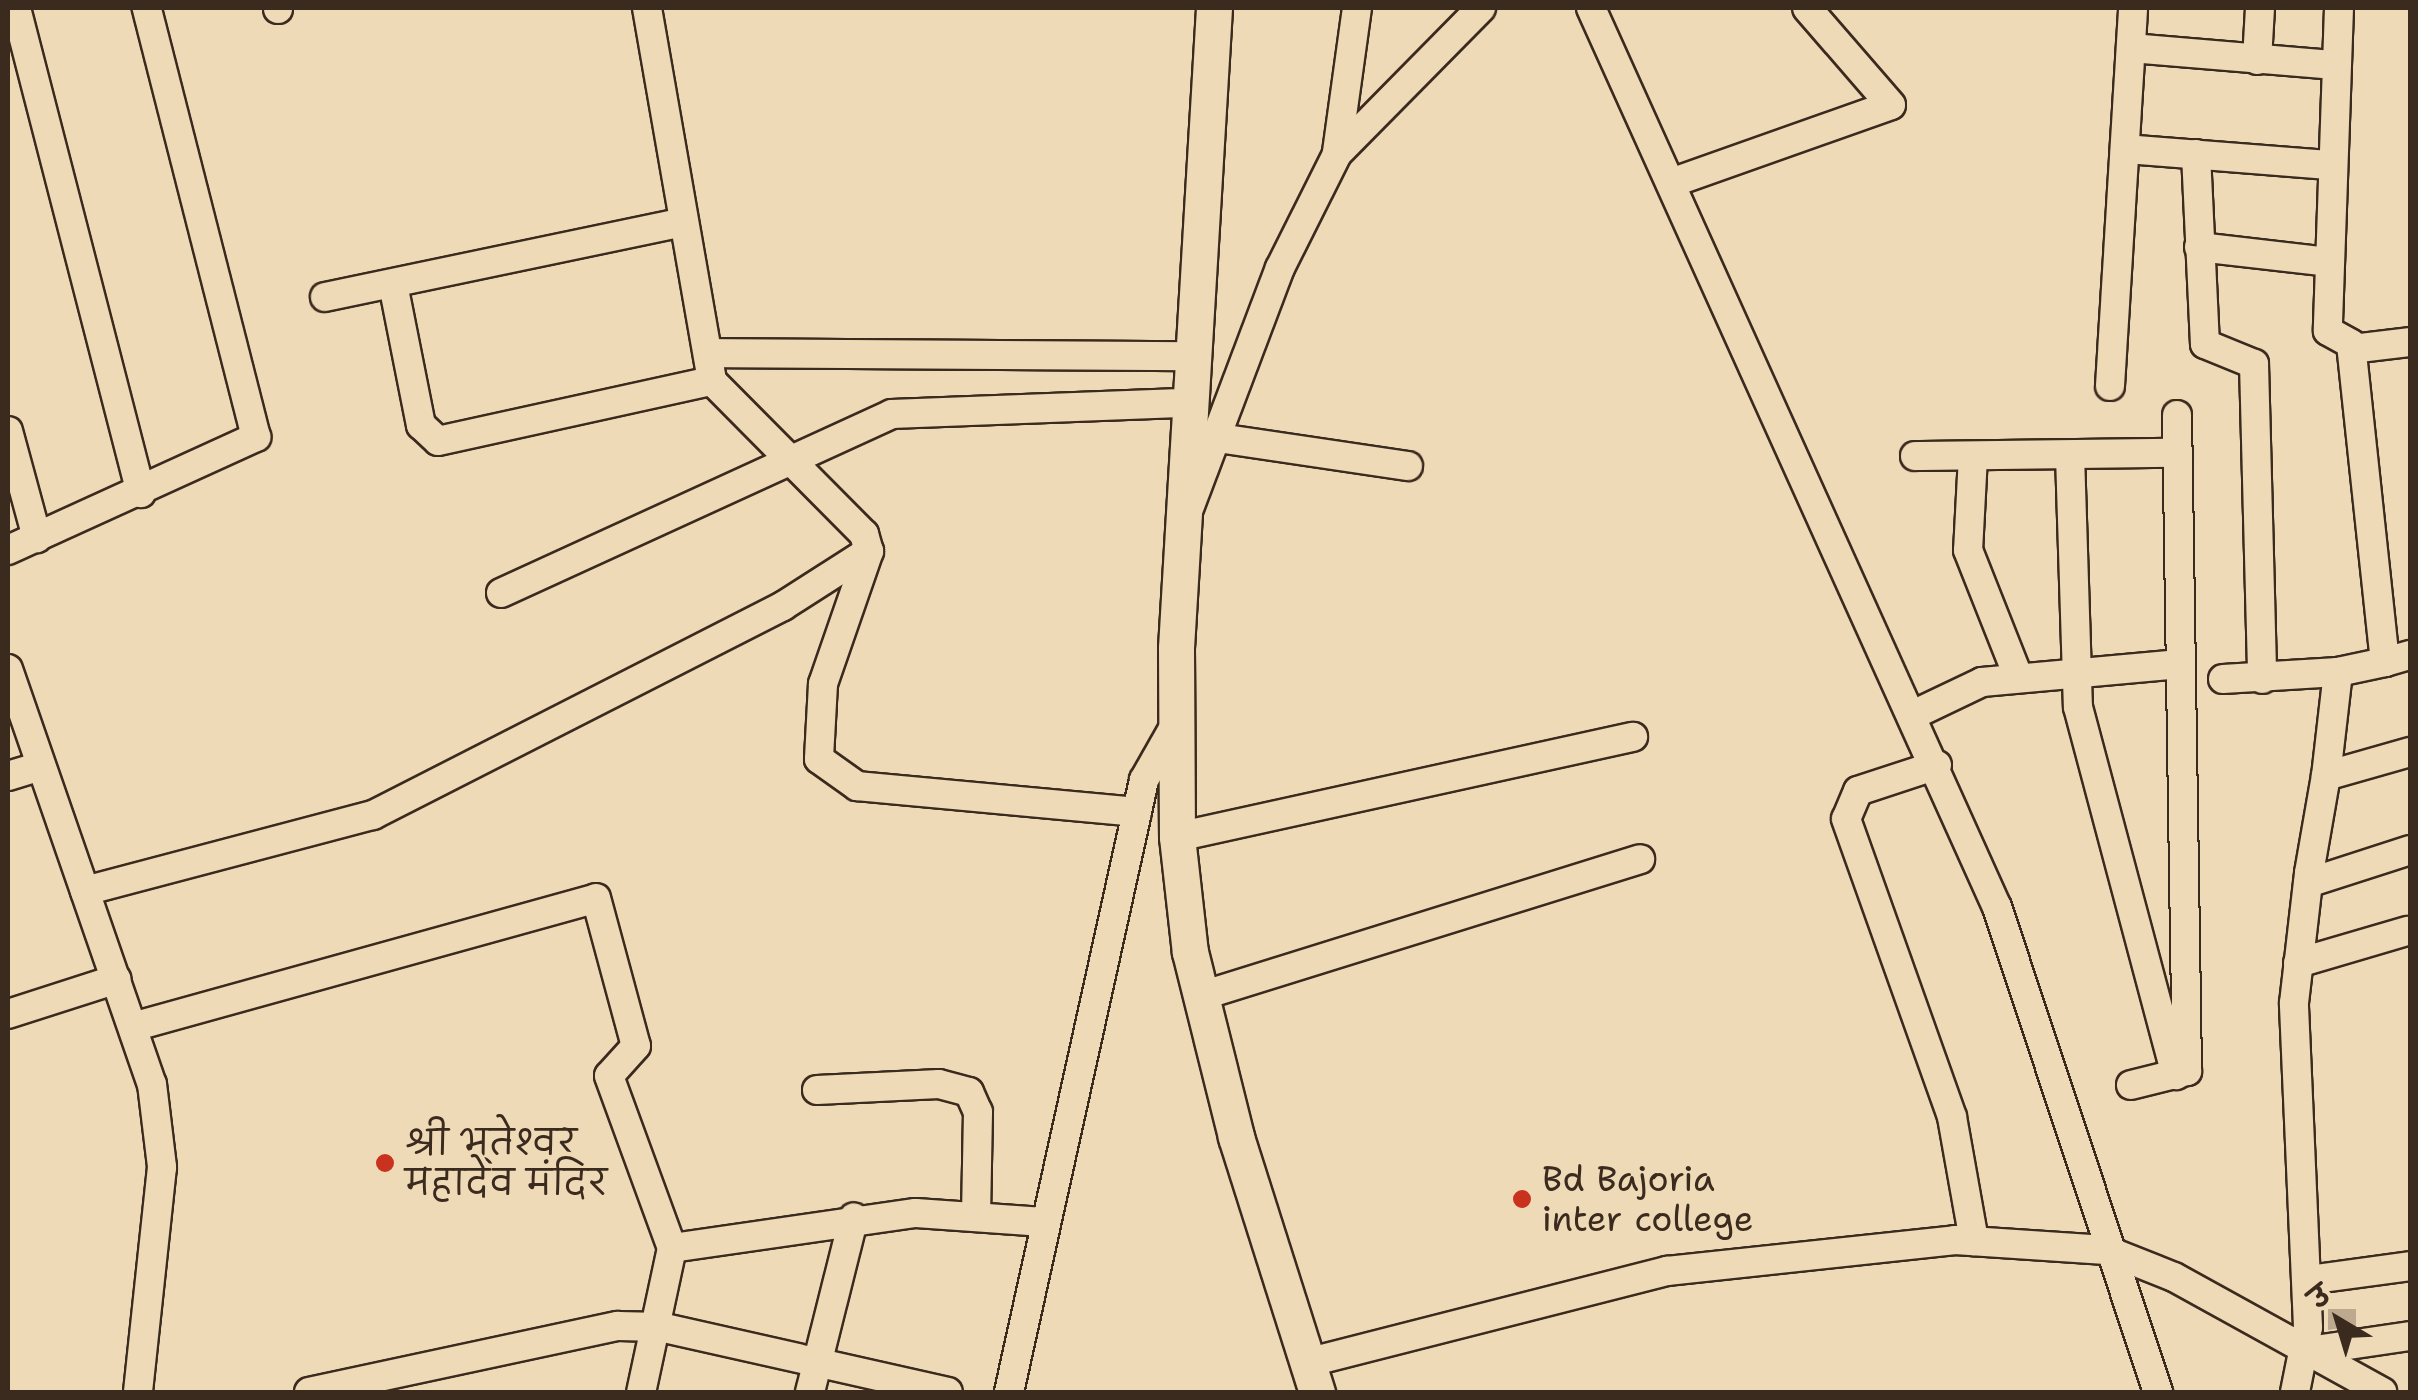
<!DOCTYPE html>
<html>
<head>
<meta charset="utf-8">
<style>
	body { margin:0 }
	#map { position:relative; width:2418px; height:1400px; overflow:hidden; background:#efdab8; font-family:"Shantell Sans","Playpen Sans Deva",sans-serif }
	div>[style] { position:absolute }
	.building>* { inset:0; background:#bda98d }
	.roads { filter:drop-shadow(2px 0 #3b2a1e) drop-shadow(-2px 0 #3b2a1e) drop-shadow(0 2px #3b2a1e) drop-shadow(0 -2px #3b2a1e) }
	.minor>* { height:28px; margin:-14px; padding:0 14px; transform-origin:14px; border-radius:14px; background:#efdab8 }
	.major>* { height:35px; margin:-17.5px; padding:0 17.5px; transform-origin:17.5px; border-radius:17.5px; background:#efdab8 }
	.dots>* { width:28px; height:28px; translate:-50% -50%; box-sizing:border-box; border:5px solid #efdab8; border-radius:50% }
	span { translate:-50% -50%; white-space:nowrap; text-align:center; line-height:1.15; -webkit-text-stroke:9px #efdab8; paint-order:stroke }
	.poi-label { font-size:35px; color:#3b2a1e }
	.left { translate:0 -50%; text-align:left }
	.frame { position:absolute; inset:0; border:10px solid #3b2a1e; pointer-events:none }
	.north { position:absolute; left:2288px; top:1270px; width:100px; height:100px; -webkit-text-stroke:8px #efdab8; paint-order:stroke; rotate:322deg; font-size:28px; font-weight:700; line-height:40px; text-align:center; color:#3b2a1e }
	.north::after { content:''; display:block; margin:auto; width:35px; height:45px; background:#3b2a1e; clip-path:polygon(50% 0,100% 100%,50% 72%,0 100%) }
</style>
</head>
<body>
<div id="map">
	<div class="building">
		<div style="clip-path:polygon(2328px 1309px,2356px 1309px,2356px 1326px,2328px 1330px)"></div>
	</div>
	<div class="roads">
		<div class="minor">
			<div style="left:16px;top:8px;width:501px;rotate:75.55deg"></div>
			<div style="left:278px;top:8px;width:1px;rotate:90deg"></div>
			<div style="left:647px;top:8px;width:379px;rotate:80.1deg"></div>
			<div style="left:712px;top:381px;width:216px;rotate:45.2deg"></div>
			<div style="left:864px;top:534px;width:18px;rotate:74deg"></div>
			<div style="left:869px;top:551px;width:141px;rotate:109.1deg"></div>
			<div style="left:823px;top:684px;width:75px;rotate:93.1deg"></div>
			<div style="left:819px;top:759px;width:47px;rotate:35.4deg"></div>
			<div style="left:857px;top:786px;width:281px;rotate:5.3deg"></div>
			<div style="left:1591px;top:8px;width:986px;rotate:65.7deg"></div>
			<div style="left:1997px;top:907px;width:511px;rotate:71.64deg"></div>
			<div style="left:2339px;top:8px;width:323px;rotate:92deg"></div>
			<div style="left:2328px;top:331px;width:26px;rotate:29deg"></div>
			<div style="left:2351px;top:344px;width:320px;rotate:83.9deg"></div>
			<div style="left:2385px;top:662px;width:26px;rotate:-16deg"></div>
			<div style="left:2131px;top:48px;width:205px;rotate:4.8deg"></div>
			<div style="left:2257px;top:60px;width:52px;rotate:-86.7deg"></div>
			<div style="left:2125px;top:149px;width:206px;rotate:4.5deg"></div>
			<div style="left:1337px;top:152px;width:145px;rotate:-82.1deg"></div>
			<div style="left:2196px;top:154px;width:190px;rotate:87.3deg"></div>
			<div style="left:2205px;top:344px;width:53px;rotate:22.2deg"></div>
			<div style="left:2254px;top:364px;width:315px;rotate:88.5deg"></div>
			<div style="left:1671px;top:183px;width:233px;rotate:-19.5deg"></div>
			<div style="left:1891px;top:105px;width:128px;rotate:-130.9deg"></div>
			<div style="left:2199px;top:247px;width:130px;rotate:6.6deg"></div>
			<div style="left:393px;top:284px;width:144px;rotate:78.8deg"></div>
			<div style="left:421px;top:425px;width:23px;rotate:43deg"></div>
			<div style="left:438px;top:441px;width:280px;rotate:-12.4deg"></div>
			<div style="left:325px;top:297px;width:363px;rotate:-11.8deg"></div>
			<div style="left:2352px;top:349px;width:58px;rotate:-6.9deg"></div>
			<div style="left:708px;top:353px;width:469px;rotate:0.4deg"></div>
			<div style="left:2110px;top:386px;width:379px;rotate:-86.5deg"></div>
			<div style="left:8px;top:431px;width:111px;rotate:74.8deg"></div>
			<div style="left:1218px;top:438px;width:192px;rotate:8.4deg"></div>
			<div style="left:2070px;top:455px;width:252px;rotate:88.2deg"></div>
			<div style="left:2078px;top:707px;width:381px;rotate:75.1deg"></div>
			<div style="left:1915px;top:456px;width:263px;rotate:-0.7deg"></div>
			<div style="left:1973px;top:456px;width:94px;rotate:93deg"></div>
			<div style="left:1968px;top:550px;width:136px;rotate:68.4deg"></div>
			<div style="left:1190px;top:506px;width:254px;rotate:-69.3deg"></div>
			<div style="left:1280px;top:268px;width:127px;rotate:-63.4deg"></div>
			<div style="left:1337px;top:154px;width:205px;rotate:-45.4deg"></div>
			<div style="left:8px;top:550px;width:273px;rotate:-24.5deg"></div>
			<div style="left:256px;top:437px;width:443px;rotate:-104.3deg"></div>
			<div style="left:501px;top:593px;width:430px;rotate:-24.6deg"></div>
			<div style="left:892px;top:414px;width:281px;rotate:-2.2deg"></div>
			<div style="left:8px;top:669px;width:439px;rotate:70.9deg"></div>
			<div style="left:152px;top:1084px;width:84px;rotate:83.1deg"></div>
			<div style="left:162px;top:1167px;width:226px;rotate:96.1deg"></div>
			<div style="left:2223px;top:679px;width:115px;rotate:-3.5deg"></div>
			<div style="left:1915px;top:714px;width:74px;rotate:-25.5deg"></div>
			<div style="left:1982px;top:682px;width:199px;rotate:-5.2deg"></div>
			<div style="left:1937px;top:765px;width:83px;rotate:161.8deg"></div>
			<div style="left:1858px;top:791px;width:30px;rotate:113deg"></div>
			<div style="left:1846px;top:819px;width:316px;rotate:70.4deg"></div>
			<div style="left:1952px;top:1117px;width:126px;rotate:79.9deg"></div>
			<div style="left:8px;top:776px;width:34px;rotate:-17deg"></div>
			<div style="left:2326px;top:776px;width:105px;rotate:-83.4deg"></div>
			<div style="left:2338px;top:672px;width:48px;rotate:-12deg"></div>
			<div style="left:1177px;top:837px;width:467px;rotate:-12.4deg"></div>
			<div style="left:2308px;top:883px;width:107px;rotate:-17.9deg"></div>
			<div style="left:85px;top:891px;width:298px;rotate:-14.8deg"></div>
			<div style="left:373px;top:815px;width:460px;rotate:-27deg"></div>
			<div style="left:783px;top:606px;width:102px;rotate:-32.6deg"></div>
			<div style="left:2298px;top:963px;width:114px;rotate:-16.4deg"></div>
			<div style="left:1201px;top:996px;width:460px;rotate:-17.3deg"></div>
			<div style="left:8px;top:1014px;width:114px;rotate:-17.8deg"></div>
			<div style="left:136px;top:1026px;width:477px;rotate:-15.5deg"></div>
			<div style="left:596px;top:898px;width:153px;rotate:74.9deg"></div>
			<div style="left:636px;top:1046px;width:40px;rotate:132deg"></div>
			<div style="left:609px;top:1076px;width:183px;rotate:69.9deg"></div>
			<div style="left:672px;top:1248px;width:147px;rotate:102.1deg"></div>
			<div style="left:2131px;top:1085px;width:58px;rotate:-14deg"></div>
			<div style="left:2187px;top:1071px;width:656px;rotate:-90.87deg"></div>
			<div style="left:817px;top:1090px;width:122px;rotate:-2.8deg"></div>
			<div style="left:939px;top:1084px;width:31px;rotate:15deg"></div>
			<div style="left:969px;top:1092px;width:22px;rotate:66deg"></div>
			<div style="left:978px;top:1112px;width:102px;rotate:91.1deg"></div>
			<div style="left:672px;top:1248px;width:246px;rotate:-8.2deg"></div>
			<div style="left:916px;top:1213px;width:128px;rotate:4deg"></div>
			<div style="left:2308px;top:1280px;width:103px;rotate:-7.8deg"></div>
			<div style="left:2315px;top:1350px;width:96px;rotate:-8.4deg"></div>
			<div style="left:1306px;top:1363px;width:373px;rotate:-14.3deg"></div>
			<div style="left:1667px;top:1271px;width:290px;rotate:-6.1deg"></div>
			<div style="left:1955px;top:1240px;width:151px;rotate:3.8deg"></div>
			<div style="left:2106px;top:1250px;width:73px;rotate:21.7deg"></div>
			<div style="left:2174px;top:1277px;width:238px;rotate:28.9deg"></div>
			<div style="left:309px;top:1392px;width:316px;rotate:-12.1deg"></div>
			<div style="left:618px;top:1326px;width:42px;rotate:1.4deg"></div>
			<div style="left:660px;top:1327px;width:295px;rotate:12.7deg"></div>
			<div style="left:810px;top:1392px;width:180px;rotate:-75.9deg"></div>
			<div style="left:1009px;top:1392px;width:627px;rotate:-77.56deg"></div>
			<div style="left:1144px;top:780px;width:59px;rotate:-60.4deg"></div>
			<div style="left:2295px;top:1392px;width:66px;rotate:-78.7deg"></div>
			<div style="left:2308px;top:1327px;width:324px;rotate:-92.5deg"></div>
			<div style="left:2294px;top:1003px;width:131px;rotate:-83.4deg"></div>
			<div style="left:2309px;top:873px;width:98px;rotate:-80.1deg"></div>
			<div style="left:2326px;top:776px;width:87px;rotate:-15.9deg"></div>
		</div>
		<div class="major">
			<div style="left:1214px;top:8px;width:641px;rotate:93.4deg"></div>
			<div style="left:1176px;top:648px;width:189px;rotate:89.7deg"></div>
			<div style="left:1177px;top:837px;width:116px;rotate:83.6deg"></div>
			<div style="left:1190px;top:952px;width:191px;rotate:76deg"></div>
			<div style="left:1236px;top:1137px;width:268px;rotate:72.4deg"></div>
		</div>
	</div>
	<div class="dots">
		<div style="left:385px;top:1163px;background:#c8321e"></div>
		<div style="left:1522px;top:1199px;background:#c8321e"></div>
	</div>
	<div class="poi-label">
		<span class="left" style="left:405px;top:1163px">श्री भूतेश्वर<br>महादेव मंदिर</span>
		<span class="left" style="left:1542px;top:1199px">Bd Bajoria<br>inter college</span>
	</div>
	<div class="frame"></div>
	<div class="north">उ</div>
</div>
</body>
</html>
